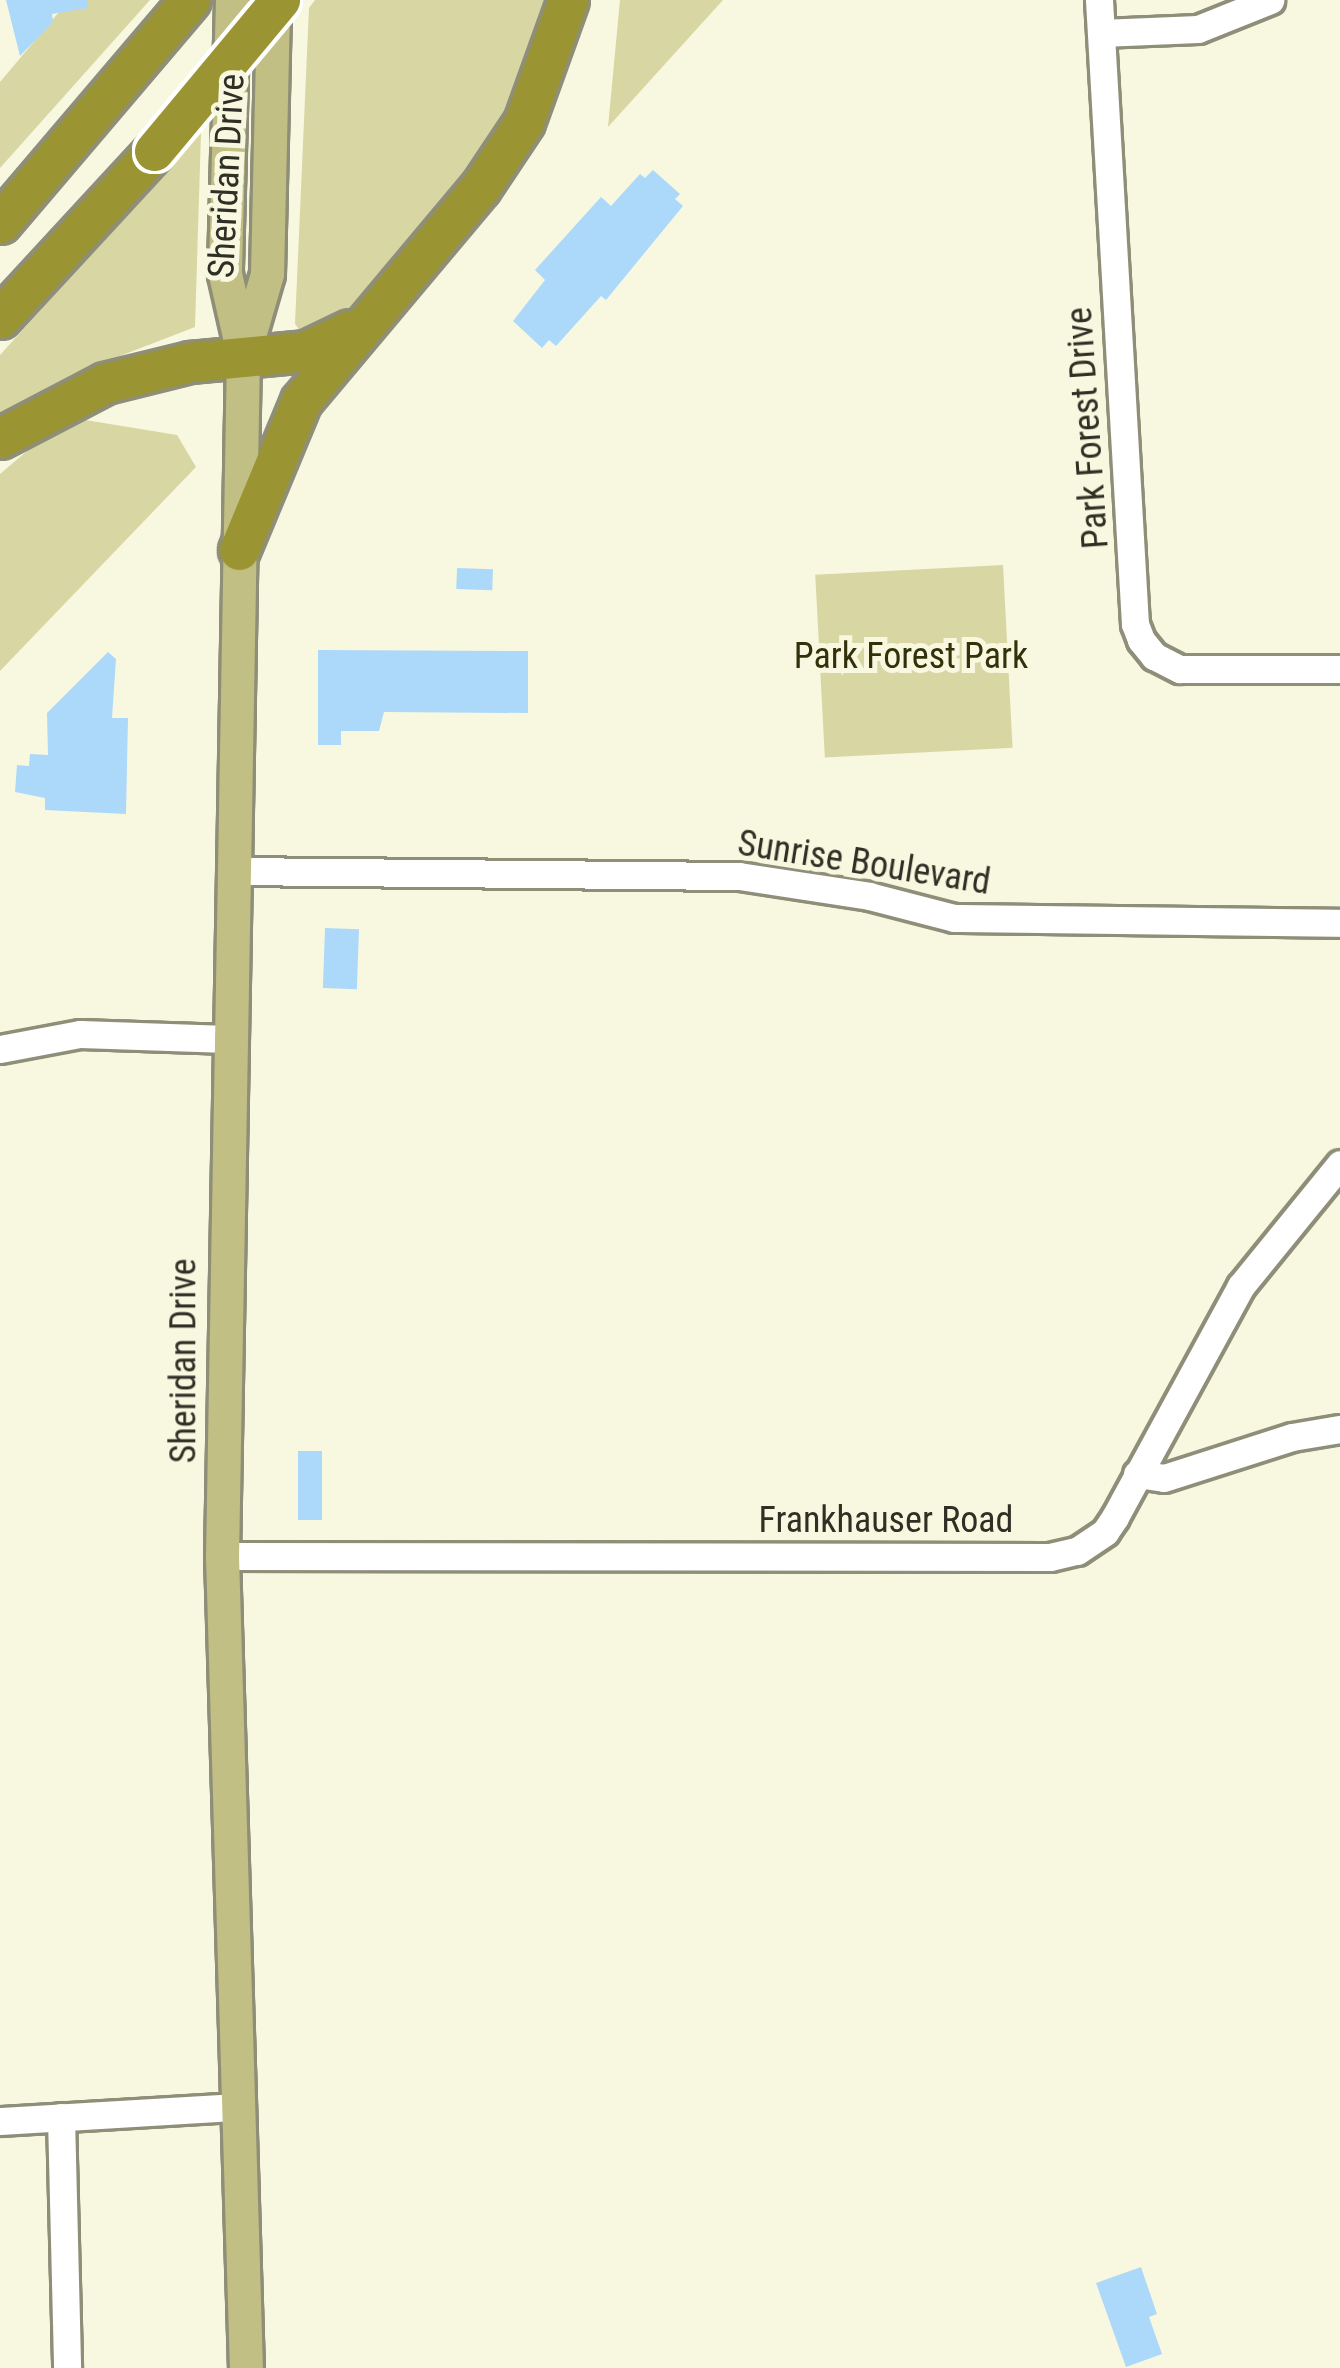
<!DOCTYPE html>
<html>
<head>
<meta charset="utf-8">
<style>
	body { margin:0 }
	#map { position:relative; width:1340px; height:2368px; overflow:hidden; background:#f8f8e0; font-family:"Roboto Condensed",sans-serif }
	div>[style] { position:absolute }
	.green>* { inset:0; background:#d8d6a3; transform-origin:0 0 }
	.building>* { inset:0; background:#acd8f9; transform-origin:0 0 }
	.roads { filter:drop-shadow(3px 0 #8e8e79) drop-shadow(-3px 0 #8e8e79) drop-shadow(0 3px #8e8e79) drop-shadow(0 -3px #8e8e79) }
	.minor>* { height:27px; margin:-13.5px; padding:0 13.5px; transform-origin:13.5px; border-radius:13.5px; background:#fff }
	.major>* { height:33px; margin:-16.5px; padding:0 16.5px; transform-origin:16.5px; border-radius:16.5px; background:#c2bf84 }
	.highway>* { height:39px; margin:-19.5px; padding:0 19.5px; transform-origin:19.5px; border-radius:19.5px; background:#9a9532 }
	.bridges { filter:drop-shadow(3px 0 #fff) drop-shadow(-3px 0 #fff) drop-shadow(0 3px #fff) drop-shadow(0 -3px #fff) }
	.highway-bridge>* { height:39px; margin:-19.5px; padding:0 19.5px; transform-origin:19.5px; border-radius:19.5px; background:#9a9532 }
	span { translate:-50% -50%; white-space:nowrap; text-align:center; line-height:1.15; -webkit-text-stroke:10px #f8f8e0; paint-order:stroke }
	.street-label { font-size:36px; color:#2f2f26 }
	.park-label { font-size:36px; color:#33310a }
</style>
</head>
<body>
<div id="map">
	<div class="green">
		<div style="clip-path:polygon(69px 0,150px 0,0 168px,0 82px)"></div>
		<div style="clip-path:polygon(315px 0,559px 0,532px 78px,473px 167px,332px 332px,307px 340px,295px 324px,309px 8px)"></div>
		<div style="clip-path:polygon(620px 0,723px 0,608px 127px)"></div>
		<div style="clip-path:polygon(201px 133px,195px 327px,71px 375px,0 417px,0 355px)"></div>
		<div style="clip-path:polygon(67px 417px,177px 435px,196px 467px,0 671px,0 474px)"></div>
		<div style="left:1003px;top:565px;width:183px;height:188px;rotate:87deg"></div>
	</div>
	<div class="building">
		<div style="clip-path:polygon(6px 0,87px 0,88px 8px,52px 14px,53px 22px,20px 56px)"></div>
		<div style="clip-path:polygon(653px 170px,680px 194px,675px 199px,683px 206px,606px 300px,601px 296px,556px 346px,549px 340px,542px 348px,513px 321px,545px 280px,535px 270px,601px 197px,611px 206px,640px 174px,645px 178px)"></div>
		<div style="left:457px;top:568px;width:36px;height:21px;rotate:2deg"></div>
		<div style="clip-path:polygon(318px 650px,528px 651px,528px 713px,384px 712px,379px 731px,341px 731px,341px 745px,318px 745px)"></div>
		<div style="clip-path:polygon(108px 652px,116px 659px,112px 718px,128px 718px,126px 814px,45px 810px,45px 798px,15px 792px,17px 765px,29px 766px,30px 754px,48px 755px,47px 713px)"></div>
		<div style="left:325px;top:928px;width:34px;height:60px;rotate:2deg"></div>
		<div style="left:298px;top:1451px;width:24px;height:69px"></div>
		<div style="clip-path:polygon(1141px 2267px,1157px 2314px,1149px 2317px,1162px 2354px,1126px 2367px,1096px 2283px)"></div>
	</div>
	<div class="roads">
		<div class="minor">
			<div style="left:1099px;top:0;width:625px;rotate:86.7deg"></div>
			<div style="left:1135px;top:624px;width:17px;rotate:69deg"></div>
			<div style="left:1141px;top:640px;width:21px;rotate:51deg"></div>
			<div style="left:1154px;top:656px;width:29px;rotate:27deg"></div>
			<div style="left:1180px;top:669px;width:160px"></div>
			<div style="left:1101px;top:33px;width:97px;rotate:-2.4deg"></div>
			<div style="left:1198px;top:29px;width:78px;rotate:-21.9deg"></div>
			<div style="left:232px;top:871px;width:507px;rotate:0.57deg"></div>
			<div style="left:739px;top:876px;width:132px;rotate:8.7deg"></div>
			<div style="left:869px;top:896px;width:88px;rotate:14.5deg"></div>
			<div style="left:954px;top:918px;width:386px;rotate:0.7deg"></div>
			<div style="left:0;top:1049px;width:81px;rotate:-10.6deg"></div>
			<div style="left:80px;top:1034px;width:148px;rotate:1.9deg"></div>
			<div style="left:1137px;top:1474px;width:27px;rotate:8deg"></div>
			<div style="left:1164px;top:1478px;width:134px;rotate:-17.8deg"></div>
			<div style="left:1292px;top:1437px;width:49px;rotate:-9.5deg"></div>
			<div style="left:222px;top:1556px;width:828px;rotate:0.07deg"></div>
			<div style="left:1050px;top:1557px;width:28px;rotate:-13deg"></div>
			<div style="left:1077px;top:1551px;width:34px;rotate:-34deg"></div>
			<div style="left:1105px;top:1532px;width:18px;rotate:-56deg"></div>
			<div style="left:1115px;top:1517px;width:263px;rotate:-61.4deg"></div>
			<div style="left:1241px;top:1286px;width:157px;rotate:-50.9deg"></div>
			<div style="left:61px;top:2117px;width:251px;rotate:88.6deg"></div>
			<div style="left:0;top:2121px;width:237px;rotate:-3.4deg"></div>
		</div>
		<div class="major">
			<div style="left:232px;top:0;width:274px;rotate:91.5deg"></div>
			<div style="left:225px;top:274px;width:82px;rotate:77.3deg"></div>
			<div style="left:243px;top:354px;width:1202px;rotate:91deg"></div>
			<div style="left:222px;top:1556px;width:812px;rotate:88.31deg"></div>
			<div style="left:244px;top:353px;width:82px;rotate:-73.8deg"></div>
			<div style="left:267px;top:274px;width:274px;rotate:-88.7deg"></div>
		</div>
		<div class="highway">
			<div style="left:0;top:223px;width:293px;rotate:-49.6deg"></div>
			<div style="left:0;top:318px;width:227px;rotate:-47.3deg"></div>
			<div style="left:0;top:438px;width:119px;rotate:-27.6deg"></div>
			<div style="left:105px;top:383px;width:88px;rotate:-13.9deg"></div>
			<div style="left:190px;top:362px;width:117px;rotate:-5.4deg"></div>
			<div style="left:306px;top:351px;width:49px;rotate:-25.5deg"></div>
			<div style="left:239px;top:550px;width:161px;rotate:-67.4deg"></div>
			<div style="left:301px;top:401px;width:278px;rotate:-50deg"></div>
			<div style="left:480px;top:188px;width:79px;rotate:-56.3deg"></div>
			<div style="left:524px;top:122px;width:130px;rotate:-70.2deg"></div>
		</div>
	</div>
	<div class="bridges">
		<div class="highway-bridge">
			<div style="left:154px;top:151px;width:197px;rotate:-50.2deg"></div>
		</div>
	</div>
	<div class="street-label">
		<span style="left:227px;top:176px;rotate:-87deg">Sheridan Drive</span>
		<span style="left:1088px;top:428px;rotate:-94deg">Park Forest Drive</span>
		<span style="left:864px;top:863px;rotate:9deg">Sunrise Boulevard</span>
		<span style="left:184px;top:1361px;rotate:-90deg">Sheridan Drive</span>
		<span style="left:886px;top:1521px">Frankhauser Road</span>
	</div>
	<div class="park-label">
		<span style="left:911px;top:657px">Park Forest Park</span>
	</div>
</div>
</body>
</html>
